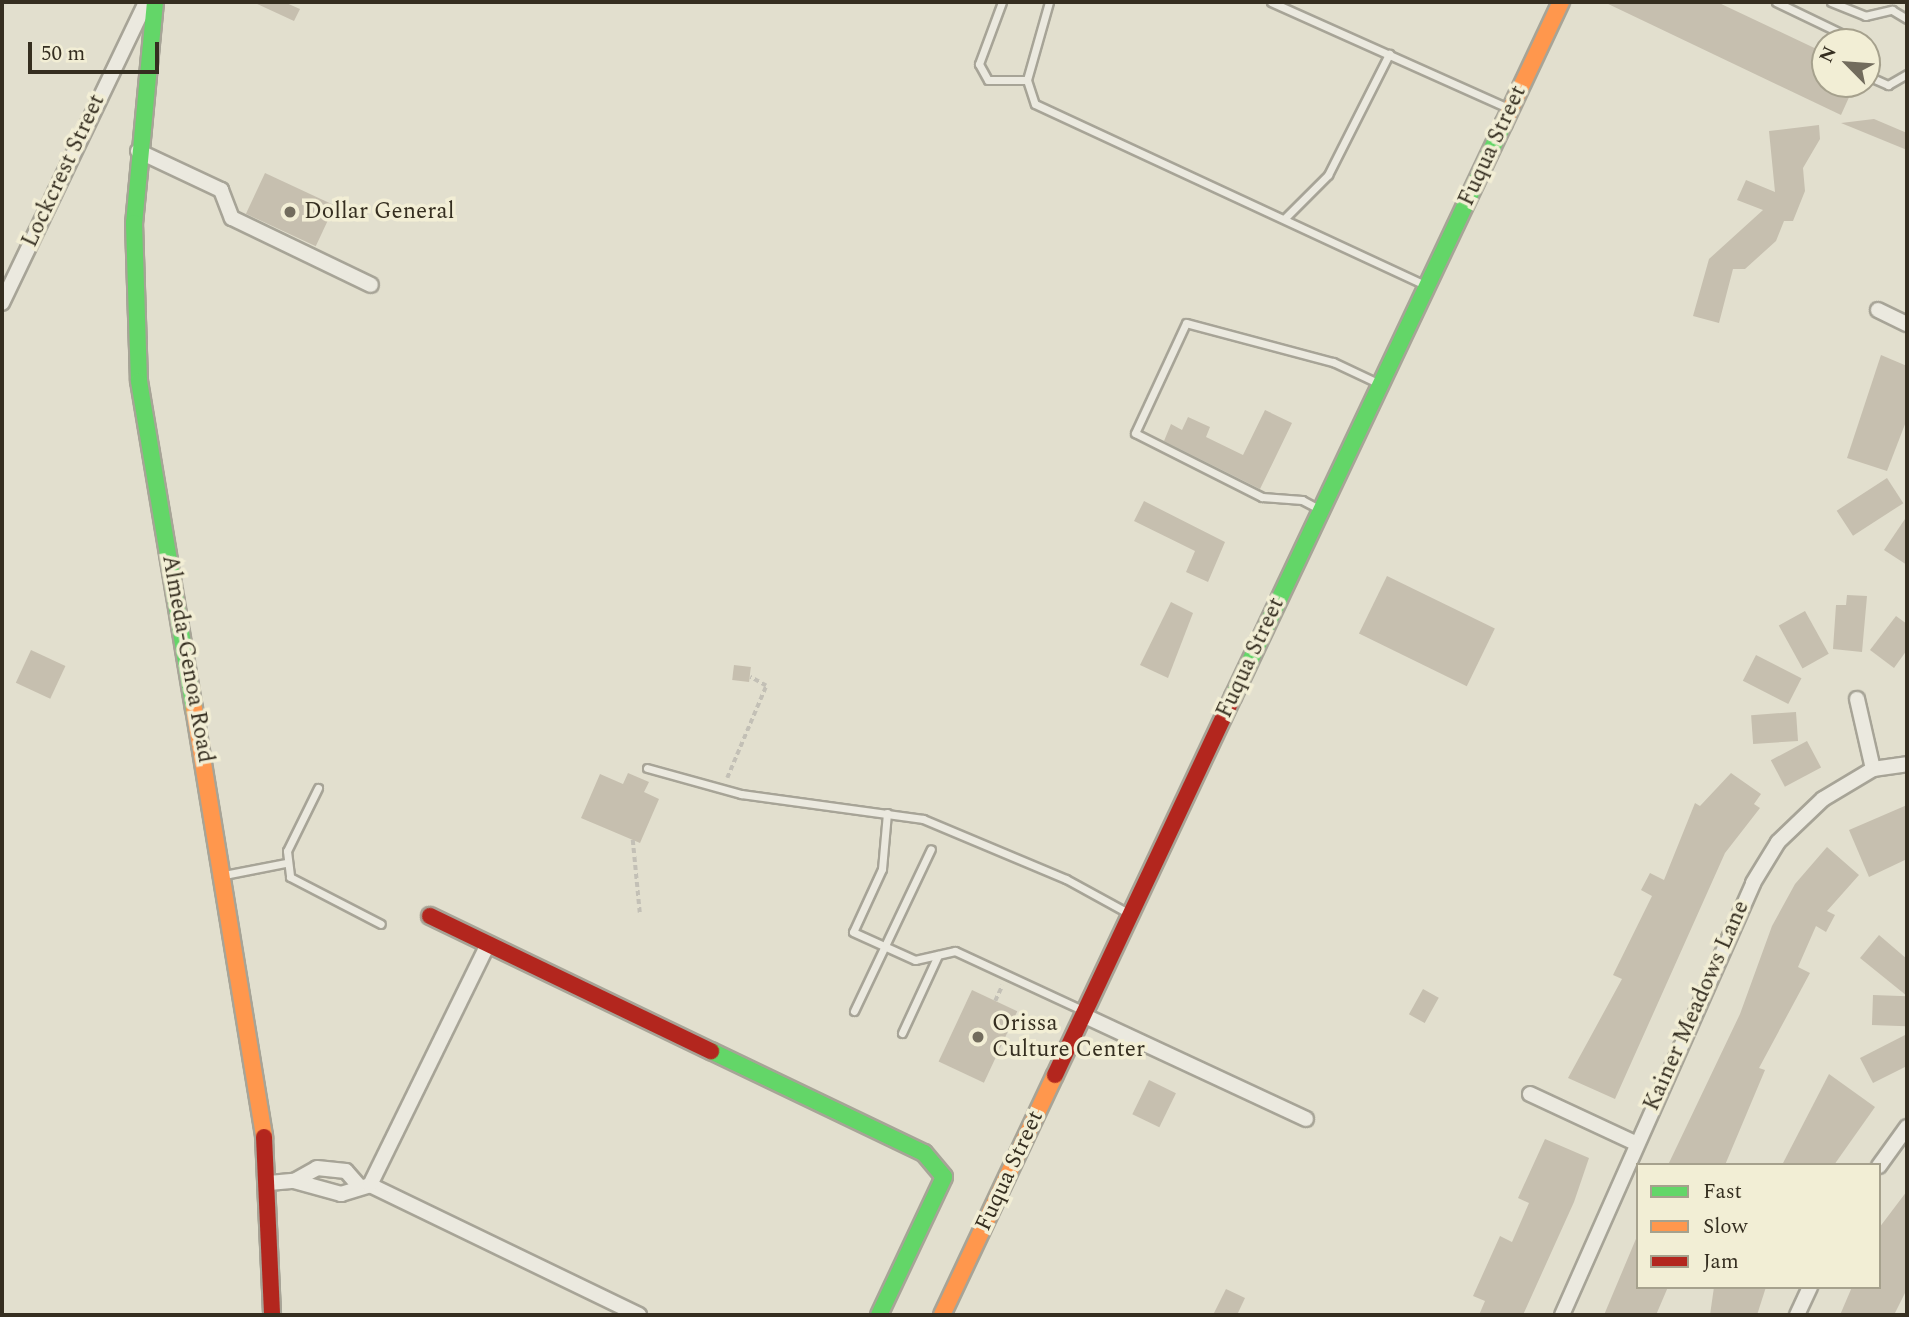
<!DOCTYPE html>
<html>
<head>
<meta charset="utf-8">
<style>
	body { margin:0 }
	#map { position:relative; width:1909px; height:1317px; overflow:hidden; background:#e2dfce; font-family:Spectral,serif }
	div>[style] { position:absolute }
	.building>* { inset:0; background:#c6bfaf; transform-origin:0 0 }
	.path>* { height:3.5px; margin-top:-1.75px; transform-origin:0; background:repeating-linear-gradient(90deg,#c3c0b6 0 5px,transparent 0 8.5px) }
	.roads { filter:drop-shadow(2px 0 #a7a497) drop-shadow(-2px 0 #a7a497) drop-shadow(0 2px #a7a497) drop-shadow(0 -2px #a7a497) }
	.lane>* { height:7px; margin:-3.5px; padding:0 3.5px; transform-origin:3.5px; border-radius:3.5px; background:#ebe9df }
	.street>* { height:14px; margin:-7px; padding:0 7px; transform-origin:7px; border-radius:7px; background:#ebe9df }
	.fast>* { height:16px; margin:-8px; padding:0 8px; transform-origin:8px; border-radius:8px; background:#63d668 }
	.slow>* { height:16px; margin:-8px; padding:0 8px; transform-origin:8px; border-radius:8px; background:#ff974d }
	.jam>* { height:16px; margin:-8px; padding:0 8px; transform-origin:8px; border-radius:8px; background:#b3261e }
	.dots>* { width:19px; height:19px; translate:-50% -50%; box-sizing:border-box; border:4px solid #f2eed5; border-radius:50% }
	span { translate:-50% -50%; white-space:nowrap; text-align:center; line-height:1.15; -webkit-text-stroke:7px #f2eed5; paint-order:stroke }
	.street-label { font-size:23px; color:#352e20 }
	.poi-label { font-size:23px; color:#352e20 }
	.left { translate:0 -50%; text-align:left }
	.frame { position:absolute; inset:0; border:4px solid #352e20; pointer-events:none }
	.legend { position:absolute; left:1636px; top:1163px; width:245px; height:126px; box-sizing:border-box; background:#f2eed5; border:2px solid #a6a18d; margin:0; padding:9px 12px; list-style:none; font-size:21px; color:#352e20 }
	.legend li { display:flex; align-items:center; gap:14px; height:35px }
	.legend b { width:35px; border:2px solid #a6a18d }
	.north { position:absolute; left:1811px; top:28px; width:70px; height:70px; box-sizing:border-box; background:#f2eed5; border:2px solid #a6a18d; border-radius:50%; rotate:295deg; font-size:19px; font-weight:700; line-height:28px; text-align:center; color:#352e20 }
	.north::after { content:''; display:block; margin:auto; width:24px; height:32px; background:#726c5d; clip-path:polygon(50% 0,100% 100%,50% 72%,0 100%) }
	.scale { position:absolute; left:28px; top:42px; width:131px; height:32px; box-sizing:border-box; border:4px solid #352e20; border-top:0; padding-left:9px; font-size:21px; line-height:24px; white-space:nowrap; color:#352e20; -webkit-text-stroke:5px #f2eed5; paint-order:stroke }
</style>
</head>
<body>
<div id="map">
	<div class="building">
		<div style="clip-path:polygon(253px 2px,284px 2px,300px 9px,294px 21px)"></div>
		<div style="clip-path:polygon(1604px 2px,1717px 2px,1825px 53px,1825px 84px,1855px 84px,1841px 115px)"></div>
		<div style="clip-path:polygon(1874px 119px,1907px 133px,1907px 150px,1841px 123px)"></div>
		<div style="clip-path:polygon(1819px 125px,1820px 139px,1803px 168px,1805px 191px,1793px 221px,1784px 221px,1776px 241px,1745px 269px,1733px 269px,1719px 323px,1693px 316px,1709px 259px,1763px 210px,1737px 200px,1746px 180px,1775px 192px,1769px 131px)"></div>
		<div style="left:265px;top:173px;width:77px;height:45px;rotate:25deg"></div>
		<div style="clip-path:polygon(1881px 355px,1907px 366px,1907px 419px,1887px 471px,1847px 458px)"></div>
		<div style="clip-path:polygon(1265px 410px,1292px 423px,1260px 489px,1164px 441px,1171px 424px,1182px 430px,1188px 417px,1210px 427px,1206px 437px,1243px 455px)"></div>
		<div style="left:1887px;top:478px;width:30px;height:60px;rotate:57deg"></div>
		<div style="clip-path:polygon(1144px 501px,1225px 542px,1208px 582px,1186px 572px,1195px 551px,1134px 521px)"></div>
		<div style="clip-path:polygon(1907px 516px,1907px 565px,1884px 550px)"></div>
		<div style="left:1387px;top:576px;width:120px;height:64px;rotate:26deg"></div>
		<div style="clip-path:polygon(1847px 595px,1867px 596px,1862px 652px,1833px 649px,1836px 605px,1846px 605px)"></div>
		<div style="clip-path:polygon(1171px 602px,1193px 613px,1168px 678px,1140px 665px)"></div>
		<div style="left:1805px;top:611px;width:49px;height:30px;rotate:61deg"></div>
		<div style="clip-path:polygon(1896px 616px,1907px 624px,1907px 650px,1894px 668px,1870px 650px)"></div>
		<div style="left:31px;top:650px;width:38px;height:36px;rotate:25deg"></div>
		<div style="left:1756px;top:655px;width:51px;height:29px;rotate:27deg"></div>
		<div style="left:734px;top:665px;width:17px;height:15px;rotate:7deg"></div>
		<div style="left:1796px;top:712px;width:29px;height:45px;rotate:86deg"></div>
		<div style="left:1807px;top:741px;width:30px;height:41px;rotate:62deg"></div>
		<div style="clip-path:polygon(628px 773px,649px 782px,644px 792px,659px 799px,640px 843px,581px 818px,600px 774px,623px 784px)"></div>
		<div style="clip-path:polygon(1731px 773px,1761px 794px,1754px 804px,1760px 808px,1725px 853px,1615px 1099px,1568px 1078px,1622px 979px,1613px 975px,1652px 896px,1641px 890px,1650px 873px,1664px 880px,1695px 803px,1700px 806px)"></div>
		<div style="clip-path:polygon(1907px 805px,1907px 859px,1869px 877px,1849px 830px)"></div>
		<div style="clip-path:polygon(1827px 847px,1859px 875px,1827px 911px,1835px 915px,1826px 932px,1816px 926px,1798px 967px,1810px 973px,1759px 1068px,1765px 1070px,1725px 1165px,1668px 1165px,1740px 1014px,1772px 926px,1795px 884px)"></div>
		<div style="clip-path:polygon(1879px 935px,1907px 959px,1907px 996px,1860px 958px)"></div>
		<div style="left:1423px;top:989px;width:18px;height:29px;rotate:29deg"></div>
		<div style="left:972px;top:990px;width:50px;height:79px;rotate:25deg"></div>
		<div style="left:1873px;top:995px;width:34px;height:30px;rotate:2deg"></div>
		<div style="clip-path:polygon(1907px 1034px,1907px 1066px,1873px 1083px,1860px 1058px)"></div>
		<div style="clip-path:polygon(1829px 1074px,1875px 1107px,1834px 1165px,1782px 1165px)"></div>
		<div style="left:1149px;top:1080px;width:30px;height:38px;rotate:26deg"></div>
		<div style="clip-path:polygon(1545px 1139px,1589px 1158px,1574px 1202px,1523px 1315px,1479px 1315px,1485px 1301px,1473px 1296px,1500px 1236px,1512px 1242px,1529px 1203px,1518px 1198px)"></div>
		<div style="clip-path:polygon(1907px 1191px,1907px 1289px,1894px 1315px,1840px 1315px,1852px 1287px,1879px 1287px,1879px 1228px)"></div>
		<div style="clip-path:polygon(1638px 1234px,1638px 1287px,1668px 1287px,1656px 1315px,1604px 1315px)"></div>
		<div style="clip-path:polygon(1714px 1287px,1766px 1287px,1757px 1315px,1710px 1315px)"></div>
		<div style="clip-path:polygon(1226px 1289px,1245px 1298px,1237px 1315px,1213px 1315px)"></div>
	</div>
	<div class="path">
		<div style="left:727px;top:778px;width:100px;rotate:-67deg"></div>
		<div style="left:766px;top:686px;width:18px;rotate:-151deg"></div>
		<div style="left:633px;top:840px;width:73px;rotate:84.5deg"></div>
		<div style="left:995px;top:1001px;width:17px;rotate:-65deg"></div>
	</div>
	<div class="roads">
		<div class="lane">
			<div style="left:1002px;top:2px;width:66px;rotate:110.4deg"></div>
			<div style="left:979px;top:64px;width:18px;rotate:61deg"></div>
			<div style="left:988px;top:80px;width:39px"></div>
			<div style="left:1049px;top:2px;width:81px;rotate:105.8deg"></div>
			<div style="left:1027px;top:80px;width:25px;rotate:72deg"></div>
			<div style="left:1035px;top:104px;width:432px;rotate:24.9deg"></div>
			<div style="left:1271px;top:2px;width:262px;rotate:24.1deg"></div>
			<div style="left:1776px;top:2px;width:92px;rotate:25.7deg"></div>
			<div style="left:1831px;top:2px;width:37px;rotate:22deg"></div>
			<div style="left:1865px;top:16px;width:28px;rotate:-13deg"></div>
			<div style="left:1892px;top:10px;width:17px;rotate:31deg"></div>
			<div style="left:1867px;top:68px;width:9px;rotate:72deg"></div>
			<div style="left:1870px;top:77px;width:20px;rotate:24deg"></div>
			<div style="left:1888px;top:85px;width:22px;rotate:-30deg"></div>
			<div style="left:1285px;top:218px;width:61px;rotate:-45deg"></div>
			<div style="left:1328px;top:175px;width:136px;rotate:-63.2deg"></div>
			<div style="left:1319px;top:509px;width:19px;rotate:-152deg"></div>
			<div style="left:1302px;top:500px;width:40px;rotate:-175.7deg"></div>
			<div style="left:1262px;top:497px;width:142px;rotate:-153.3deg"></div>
			<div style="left:1135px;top:433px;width:121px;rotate:-65.1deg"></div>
			<div style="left:1186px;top:323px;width:152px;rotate:14.9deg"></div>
			<div style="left:1333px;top:362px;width:52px;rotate:25.1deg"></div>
			<div style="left:647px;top:768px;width:98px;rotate:15.5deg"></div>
			<div style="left:741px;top:794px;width:184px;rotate:7.8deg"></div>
			<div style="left:923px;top:819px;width:155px;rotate:22.8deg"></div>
			<div style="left:1066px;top:879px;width:73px;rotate:28.7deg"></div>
			<div style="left:318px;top:788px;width:70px;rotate:116.2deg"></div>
			<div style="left:287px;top:851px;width:26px;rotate:83deg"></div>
			<div style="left:290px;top:877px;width:102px;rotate:27.3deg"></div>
			<div style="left:887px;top:813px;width:56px;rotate:95.1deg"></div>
			<div style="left:882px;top:869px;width:69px;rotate:114.7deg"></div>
			<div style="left:853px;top:932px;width:68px;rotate:24.3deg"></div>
			<div style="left:915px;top:960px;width:41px;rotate:-12.7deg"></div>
			<div style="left:955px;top:951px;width:142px;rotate:24.9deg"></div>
			<div style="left:224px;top:875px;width:62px;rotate:-11.1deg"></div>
			<div style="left:854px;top:1011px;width:179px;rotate:-64.6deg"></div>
			<div style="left:902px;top:1033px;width:86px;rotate:-65.2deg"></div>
		</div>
		<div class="street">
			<div style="left:138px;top:151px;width:92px;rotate:25.2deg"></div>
			<div style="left:221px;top:190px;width:30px;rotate:69deg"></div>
			<div style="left:232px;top:218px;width:154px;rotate:25.7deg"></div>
			<div style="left:2px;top:303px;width:334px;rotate:-64.4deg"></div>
			<div style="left:1878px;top:310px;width:32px;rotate:26deg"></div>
			<div style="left:1857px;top:699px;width:72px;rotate:77.1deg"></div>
			<div style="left:1083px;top:1015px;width:246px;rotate:25deg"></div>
			<div style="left:1530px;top:1094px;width:116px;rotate:25deg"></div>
			<div style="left:1879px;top:1166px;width:48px;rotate:-54.3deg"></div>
			<div style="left:294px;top:1181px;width:49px;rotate:15.5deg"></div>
			<div style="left:341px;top:1194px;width:30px;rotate:-17deg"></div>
			<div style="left:370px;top:1185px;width:299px;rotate:25.8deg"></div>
			<div style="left:269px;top:1183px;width:25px;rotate:-5deg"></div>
			<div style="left:294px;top:1181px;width:26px;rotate:-29deg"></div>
			<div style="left:317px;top:1168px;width:29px;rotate:6deg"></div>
			<div style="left:346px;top:1171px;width:18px;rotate:49deg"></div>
			<div style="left:370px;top:1185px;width:268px;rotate:-63.9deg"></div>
			<div style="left:1562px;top:1315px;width:472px;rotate:-66.1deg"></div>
			<div style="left:1753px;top:883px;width:48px;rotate:-58.6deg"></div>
			<div style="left:1778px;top:842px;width:62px;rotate:-43.7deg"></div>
			<div style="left:1823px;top:799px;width:58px;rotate:-31deg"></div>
			<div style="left:1873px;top:769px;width:34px;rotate:-8deg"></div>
			<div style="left:1797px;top:1315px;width:31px;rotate:-65deg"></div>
		</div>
		<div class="fast">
			<div style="left:155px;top:2px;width:222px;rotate:95.4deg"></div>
			<div style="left:134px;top:223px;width:158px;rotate:88.2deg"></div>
			<div style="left:139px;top:381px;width:332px;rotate:80.5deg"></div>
			<div style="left:1233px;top:697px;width:635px;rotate:-64.73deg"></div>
			<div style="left:711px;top:1051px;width:236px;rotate:25.6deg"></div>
			<div style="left:924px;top:1153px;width:31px;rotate:50deg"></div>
			<div style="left:944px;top:1177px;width:153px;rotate:115.2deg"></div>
		</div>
		<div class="slow">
			<div style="left:1504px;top:123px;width:134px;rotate:-64.8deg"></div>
			<div style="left:194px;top:708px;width:435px;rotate:80.7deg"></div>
			<div style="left:942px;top:1315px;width:265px;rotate:-64.8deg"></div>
		</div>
		<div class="jam">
			<div style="left:430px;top:916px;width:312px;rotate:25.7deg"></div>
			<div style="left:1055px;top:1075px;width:418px;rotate:-64.8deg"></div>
			<div style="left:264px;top:1137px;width:178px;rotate:87.4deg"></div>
		</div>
	</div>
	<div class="dots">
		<div style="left:290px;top:212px;background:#726c5d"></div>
		<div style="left:978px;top:1037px;background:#726c5d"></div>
	</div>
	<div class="street-label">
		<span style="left:1493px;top:146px;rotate:-65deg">Fuqua Street</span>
		<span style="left:64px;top:171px;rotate:-65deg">Lockcrest Street</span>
		<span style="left:1251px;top:658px;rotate:-65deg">Fuqua Street</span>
		<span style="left:187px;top:659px;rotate:80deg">Almeda-Genoa Road</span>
		<span style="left:1697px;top:1006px;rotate:-66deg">Kainer Meadows Lane</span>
		<span style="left:1010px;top:1171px;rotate:-65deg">Fuqua Street</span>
	</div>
	<div class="poi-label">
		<span class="left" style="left:304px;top:212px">Dollar General</span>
		<span class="left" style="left:992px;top:1037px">Orissa<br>Culture Center</span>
	</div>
	<div class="frame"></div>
	<ul class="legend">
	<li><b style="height:9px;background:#63d668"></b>Fast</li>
	<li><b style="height:9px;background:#ff974d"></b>Slow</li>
	<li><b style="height:9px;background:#b3261e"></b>Jam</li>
	</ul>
	<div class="north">N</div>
	<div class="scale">50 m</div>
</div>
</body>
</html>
